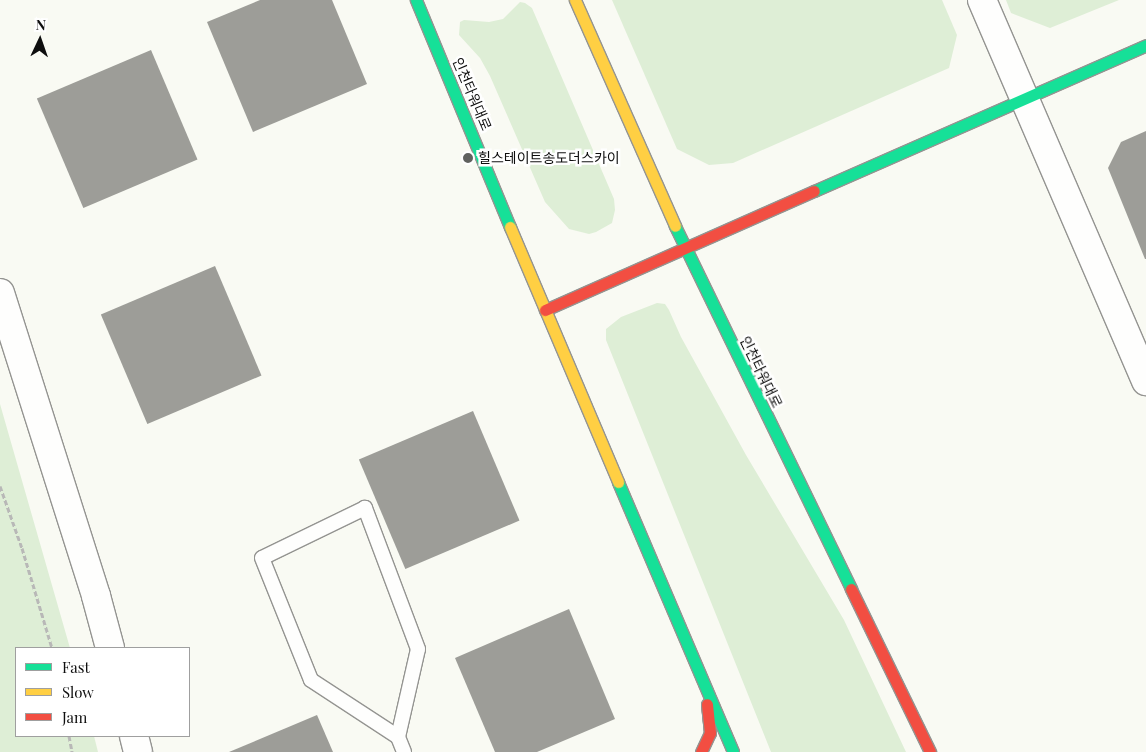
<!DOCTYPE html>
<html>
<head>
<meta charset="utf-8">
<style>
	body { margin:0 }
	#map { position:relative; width:1146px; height:752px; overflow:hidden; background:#f9faf3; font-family:"Playfair Display","Noto Sans KR",serif }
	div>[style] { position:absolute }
	.green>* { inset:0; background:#deeed6 }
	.building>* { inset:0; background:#9d9d98; transform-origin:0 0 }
	.path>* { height:3px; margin-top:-1.5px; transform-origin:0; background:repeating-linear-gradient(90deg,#b8b8b7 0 5px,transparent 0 7.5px) }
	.roads { filter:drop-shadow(1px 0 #949491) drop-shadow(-1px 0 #949491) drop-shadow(0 1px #949491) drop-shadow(0 -1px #949491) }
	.lane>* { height:14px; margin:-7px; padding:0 7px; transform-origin:7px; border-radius:7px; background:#fefefd }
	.street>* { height:28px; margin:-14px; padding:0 14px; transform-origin:14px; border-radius:14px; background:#fefefd }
	.fast>* { height:11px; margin:-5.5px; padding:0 5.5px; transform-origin:5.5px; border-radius:5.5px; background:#16e098 }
	.slow>* { height:11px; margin:-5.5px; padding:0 5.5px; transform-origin:5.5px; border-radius:5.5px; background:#ffcf43 }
	.jam>* { height:11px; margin:-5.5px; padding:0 5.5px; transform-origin:5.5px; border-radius:5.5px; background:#f24e42 }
	.dots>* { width:14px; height:14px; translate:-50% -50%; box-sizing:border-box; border:2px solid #fff; border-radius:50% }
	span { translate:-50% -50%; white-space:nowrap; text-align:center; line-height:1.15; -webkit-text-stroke:5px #fff; paint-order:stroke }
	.street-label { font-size:14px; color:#0e0e0e }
	.poi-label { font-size:14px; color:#0e0e0e }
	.left { translate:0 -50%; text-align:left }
	.legend { position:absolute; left:15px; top:647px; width:175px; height:90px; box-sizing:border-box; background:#fff; border:1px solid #9f9f9f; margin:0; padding:6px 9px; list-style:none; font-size:15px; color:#0e0e0e }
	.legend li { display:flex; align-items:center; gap:10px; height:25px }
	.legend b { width:25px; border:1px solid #9f9f9f }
	.north { position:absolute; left:15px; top:15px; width:50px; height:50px; -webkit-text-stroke:4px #fff; paint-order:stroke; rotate:3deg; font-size:14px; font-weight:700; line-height:20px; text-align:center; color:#0e0e0e }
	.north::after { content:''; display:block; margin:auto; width:18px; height:22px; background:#0e0e0e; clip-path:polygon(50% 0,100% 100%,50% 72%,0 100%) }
</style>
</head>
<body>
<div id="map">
	<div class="green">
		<div style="clip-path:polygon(612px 0,942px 0,957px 35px,949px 68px,733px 163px,709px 165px,677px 149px)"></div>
		<div style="clip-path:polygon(1006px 0,1119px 0,1050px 28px,1011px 13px)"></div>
		<div style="clip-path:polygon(520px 2px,525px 3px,532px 8px,614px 199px,615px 210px,612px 223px,596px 232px,589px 234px,569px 229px,545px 202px,490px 76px,480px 58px,459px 35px,460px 22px,464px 20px,489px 22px,503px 19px)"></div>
		<div style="clip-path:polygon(657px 303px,665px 304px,669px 310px,681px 337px,746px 455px,844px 620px,906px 752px,771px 752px,606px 340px,606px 329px,621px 317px)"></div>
		<div style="clip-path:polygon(0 404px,70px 648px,16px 648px,16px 736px,94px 736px,98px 752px,0 752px)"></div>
	</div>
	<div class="building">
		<div style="clip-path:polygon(260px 0,332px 0,367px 84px,253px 132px,207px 22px)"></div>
		<div style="left:151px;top:50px;width:119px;height:124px;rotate:67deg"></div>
		<div style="clip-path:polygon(1146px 131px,1146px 259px,1145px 259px,1108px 168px,1121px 142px)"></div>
		<div style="left:215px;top:266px;width:119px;height:124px;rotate:67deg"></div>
		<div style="left:473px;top:411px;width:119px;height:124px;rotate:67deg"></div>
		<div style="clip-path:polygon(569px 609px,615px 719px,537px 752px,495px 752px,455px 658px)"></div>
		<div style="clip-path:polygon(317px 715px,333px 752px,229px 752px)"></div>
	</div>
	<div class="path">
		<div style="left:0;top:486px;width:66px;rotate:70.5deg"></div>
		<div style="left:22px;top:548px;width:104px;rotate:73.3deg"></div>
		<div style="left:69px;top:736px;width:16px;rotate:79deg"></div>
	</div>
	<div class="roads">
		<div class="lane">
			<div style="left:398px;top:737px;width:90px;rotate:-77.2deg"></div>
			<div style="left:418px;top:649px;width:151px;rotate:-110.6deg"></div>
			<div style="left:365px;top:508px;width:114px;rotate:154.1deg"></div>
			<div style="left:262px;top:558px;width:131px;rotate:68.1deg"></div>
			<div style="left:311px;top:680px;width:104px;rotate:33.2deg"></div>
			<div style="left:398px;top:737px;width:16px;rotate:68deg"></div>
		</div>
		<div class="street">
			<div style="left:982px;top:0;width:415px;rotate:66.7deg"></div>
			<div style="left:0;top:293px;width:318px;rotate:72.4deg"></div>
			<div style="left:96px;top:596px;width:54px;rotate:74.9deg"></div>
			<div style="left:134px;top:736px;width:16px;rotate:76deg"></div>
		</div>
		<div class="fast">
			<div style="left:416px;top:0;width:246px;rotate:67.5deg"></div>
			<div style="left:814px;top:191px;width:363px;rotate:-23.7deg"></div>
			<div style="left:675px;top:226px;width:403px;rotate:64.1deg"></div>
			<div style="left:618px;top:482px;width:293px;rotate:66.9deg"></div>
		</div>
		<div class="slow">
			<div style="left:575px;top:0;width:247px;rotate:66.1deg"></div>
			<div style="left:510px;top:227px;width:277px;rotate:67deg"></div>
		</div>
		<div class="jam">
			<div style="left:545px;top:310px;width:294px;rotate:-23.9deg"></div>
			<div style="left:851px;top:589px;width:181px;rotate:64.1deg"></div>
			<div style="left:701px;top:752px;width:21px;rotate:-65deg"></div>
			<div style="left:710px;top:733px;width:29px;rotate:-96deg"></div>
		</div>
	</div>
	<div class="dots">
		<div style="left:468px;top:158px;background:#60615e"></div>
	</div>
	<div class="street-label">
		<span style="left:472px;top:94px;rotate:67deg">인천타워대로</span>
		<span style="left:761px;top:372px;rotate:64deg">인천타워대로</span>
	</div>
	<div class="poi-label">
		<span class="left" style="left:478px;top:158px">힐스테이트송도더스카이</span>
	</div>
	<ul class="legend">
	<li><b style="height:6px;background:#16e098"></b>Fast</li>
	<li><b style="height:6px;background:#ffcf43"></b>Slow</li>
	<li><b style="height:6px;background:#f24e42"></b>Jam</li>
	</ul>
	<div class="north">N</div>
</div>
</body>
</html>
